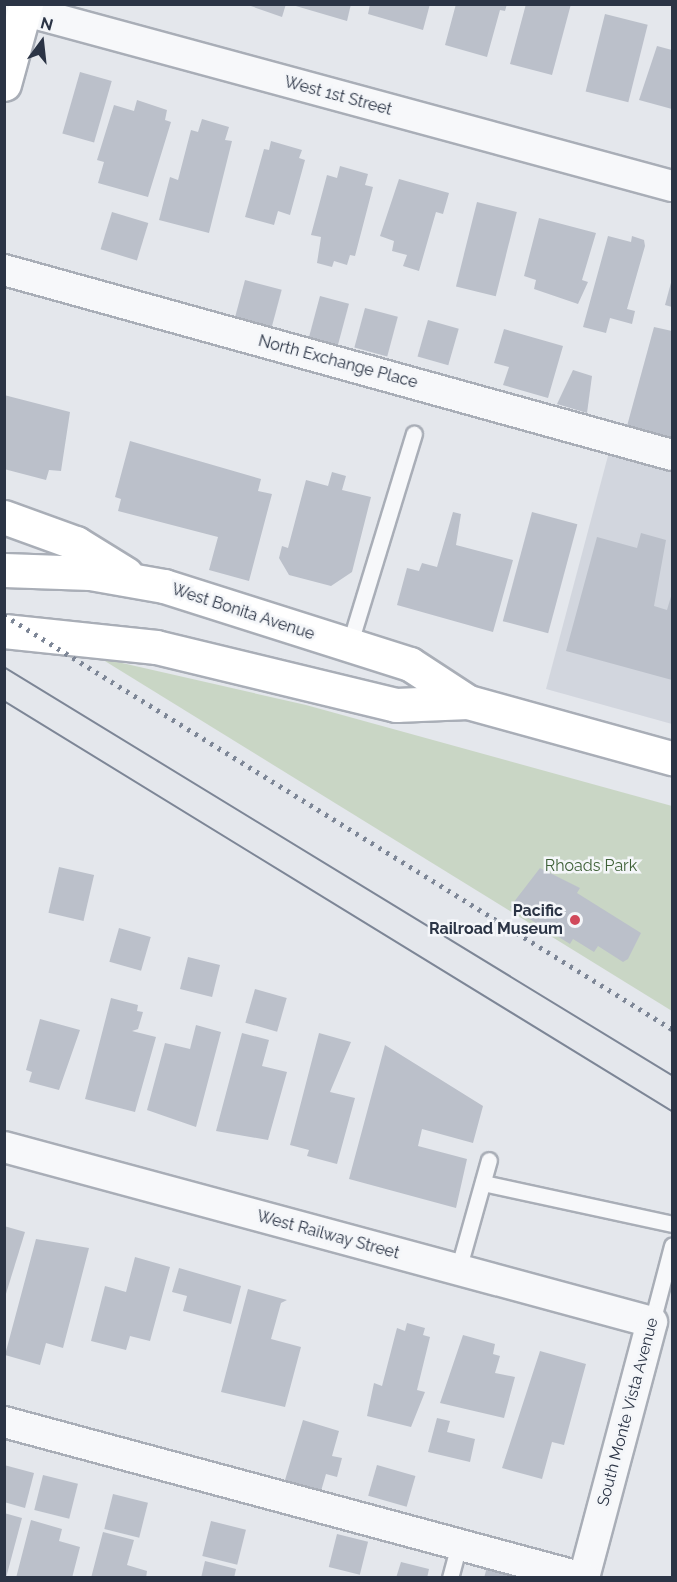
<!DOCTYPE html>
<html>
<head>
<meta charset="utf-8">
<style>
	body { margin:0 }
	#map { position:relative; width:677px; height:1582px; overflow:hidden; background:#e4e7ec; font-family:Raleway,sans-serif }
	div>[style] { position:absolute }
	.built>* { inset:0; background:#d2d6de }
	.green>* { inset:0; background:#c9d6c5 }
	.building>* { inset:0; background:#bbc0ca; transform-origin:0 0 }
	.roads { filter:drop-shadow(2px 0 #a9aeb7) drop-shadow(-2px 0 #a9aeb7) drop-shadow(0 2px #a9aeb7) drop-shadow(0 -2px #a9aeb7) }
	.lane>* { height:15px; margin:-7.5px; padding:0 7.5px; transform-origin:7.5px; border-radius:7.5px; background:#f7f8fa }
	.street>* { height:30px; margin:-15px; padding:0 15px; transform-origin:15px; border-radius:15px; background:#f7f8fa }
	.secondary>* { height:33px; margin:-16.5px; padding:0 16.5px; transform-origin:16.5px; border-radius:16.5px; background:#fff }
	.tram>* { height:1.5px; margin:-0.75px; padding:0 0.75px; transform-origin:0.75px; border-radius:0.75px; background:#7d8696 }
	.rail>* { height:4.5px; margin-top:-2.25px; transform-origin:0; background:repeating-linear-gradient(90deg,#7d8696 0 3px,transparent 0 9px) }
	.dots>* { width:16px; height:16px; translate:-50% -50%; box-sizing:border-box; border:3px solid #f4f6f9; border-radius:50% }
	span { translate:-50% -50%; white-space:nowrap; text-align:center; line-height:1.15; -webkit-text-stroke:5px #f4f6f9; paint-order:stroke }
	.street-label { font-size:16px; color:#2b3445 }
	.park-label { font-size:16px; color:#3f6138 }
	.poi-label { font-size:16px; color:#2b3445; font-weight:700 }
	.right { translate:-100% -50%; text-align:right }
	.frame { position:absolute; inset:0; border:6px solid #2b3445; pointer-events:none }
	.north { position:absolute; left:12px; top:12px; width:60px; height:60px; -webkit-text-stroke:4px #f4f6f9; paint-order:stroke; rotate:15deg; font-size:16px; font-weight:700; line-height:24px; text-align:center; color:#2b3445 }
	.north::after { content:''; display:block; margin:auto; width:21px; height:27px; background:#2b3445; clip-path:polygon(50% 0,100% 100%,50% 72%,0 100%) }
</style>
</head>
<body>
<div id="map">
	<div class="built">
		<div style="clip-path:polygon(609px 452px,672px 467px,672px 724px,546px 689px)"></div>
	</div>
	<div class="green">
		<div style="clip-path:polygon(100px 658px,306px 705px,672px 806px,672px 1011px)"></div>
	</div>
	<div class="building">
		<div style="clip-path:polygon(245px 4px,286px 4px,282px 17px)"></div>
		<div style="clip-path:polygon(289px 4px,351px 4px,347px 21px)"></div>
		<div style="clip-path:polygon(370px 4px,430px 4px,423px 30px,368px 14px)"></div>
		<div style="clip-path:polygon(456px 4px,507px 4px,505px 11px,500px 10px,487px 57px,445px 45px)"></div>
		<div style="clip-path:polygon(526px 4px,571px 4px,552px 75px,510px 64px)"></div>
		<div style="left:605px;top:14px;width:44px;height:80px;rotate:14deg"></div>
		<div style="clip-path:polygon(657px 46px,672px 50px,672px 109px,639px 100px)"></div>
		<div style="left:80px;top:72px;width:33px;height:64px;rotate:16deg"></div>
		<div style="clip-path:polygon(137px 100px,167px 110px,165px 120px,171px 122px,148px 197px,98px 183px,104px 162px,97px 160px,114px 105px,134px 111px)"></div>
		<div style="clip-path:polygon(202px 119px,229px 127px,225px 140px,232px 141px,209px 233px,159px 220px,170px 177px,178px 180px,191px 130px,198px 132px)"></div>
		<div style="clip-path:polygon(271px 141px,302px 150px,299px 158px,305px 160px,290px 215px,278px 211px,274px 225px,245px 217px,264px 149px,269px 150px)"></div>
		<div style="clip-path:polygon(340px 166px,368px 174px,365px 185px,373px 187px,355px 256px,350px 255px,347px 265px,334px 261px,332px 267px,317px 263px,321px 237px,311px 235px,327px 175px,337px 178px)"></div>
		<div style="clip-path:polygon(399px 179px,449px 193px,443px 214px,436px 212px,419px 271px,403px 266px,407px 255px,392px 251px,394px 241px,380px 236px)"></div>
		<div style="left:477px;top:202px;width:41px;height:87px;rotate:14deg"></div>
		<div style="left:112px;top:212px;width:38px;height:39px;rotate:17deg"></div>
		<div style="clip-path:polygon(539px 218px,596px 233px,582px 280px,588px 282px,578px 304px,534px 289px,536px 280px,524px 276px)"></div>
		<div style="clip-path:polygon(608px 236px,631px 242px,632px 236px,644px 240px,645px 246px,627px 309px,635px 311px,632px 324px,610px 318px,606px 333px,583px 327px)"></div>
		<div style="clip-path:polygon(672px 279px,672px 307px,665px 305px)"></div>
		<div style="left:245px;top:280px;width:38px;height:40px;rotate:15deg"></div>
		<div style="left:320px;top:296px;width:30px;height:45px;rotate:15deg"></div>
		<div style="left:365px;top:308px;width:34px;height:41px;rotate:15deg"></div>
		<div style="left:428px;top:320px;width:32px;height:38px;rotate:16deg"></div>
		<div style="clip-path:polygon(654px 327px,672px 331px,672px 438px,627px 426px)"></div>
		<div style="clip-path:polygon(504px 329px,563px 346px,548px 398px,503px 385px,509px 367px,494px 363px)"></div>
		<div style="clip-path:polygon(573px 370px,592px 376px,587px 413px,557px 404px)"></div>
		<div style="clip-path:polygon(4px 395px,70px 412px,61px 471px,49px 470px,46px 480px,4px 469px)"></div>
		<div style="clip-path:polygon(130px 441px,261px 479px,258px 491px,272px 494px,249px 581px,209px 570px,218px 537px,118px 511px,121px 499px,115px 497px)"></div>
		<div style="clip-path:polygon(332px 472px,346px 476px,342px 490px,371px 497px,352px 572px,331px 586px,289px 575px,279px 558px,282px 546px,288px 548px,306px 480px,328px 486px)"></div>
		<div style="clip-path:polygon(453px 512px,461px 514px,456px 545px,513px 560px,493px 632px,397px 605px,407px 568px,419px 571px,422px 563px,437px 567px)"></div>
		<div style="left:532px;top:512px;width:47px;height:113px;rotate:15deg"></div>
		<div style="clip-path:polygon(641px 533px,666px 540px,654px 606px,667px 610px,672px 593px,672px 680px,566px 651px,597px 537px,637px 548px)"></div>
		<div style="left:59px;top:867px;width:36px;height:47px;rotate:13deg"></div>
		<div style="clip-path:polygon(540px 868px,580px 888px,577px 893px,641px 933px,628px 959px,623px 962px,598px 946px,594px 952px,573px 939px,570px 944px,510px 907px)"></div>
		<div style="left:119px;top:928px;width:33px;height:35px;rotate:16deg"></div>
		<div style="left:188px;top:957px;width:33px;height:33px;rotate:14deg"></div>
		<div style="left:255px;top:989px;width:33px;height:35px;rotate:16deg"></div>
		<div style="clip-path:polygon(111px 998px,138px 1005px,137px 1011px,143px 1012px,138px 1029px,132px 1031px,156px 1037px,135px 1112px,85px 1099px)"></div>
		<div style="clip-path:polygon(40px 1019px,80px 1030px,59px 1090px,29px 1082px,32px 1072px,26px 1070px)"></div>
		<div style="clip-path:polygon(196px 1025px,221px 1032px,196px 1127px,147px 1110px,165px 1043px,190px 1049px)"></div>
		<div style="clip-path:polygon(242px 1033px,269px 1040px,262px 1066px,287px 1072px,268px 1140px,216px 1131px)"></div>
		<div style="clip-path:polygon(319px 1033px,351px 1042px,330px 1092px,355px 1098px,337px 1164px,307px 1156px,309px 1150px,290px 1145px)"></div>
		<div style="clip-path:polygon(385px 1045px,483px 1106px,473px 1143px,422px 1129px,418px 1146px,467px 1159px,456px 1208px,349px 1179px)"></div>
		<div style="clip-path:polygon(4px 1226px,25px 1232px,5px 1297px,4px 1297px)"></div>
		<div style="clip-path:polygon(36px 1239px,89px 1248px,63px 1348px,46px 1343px,40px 1365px,5px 1355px)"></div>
		<div style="clip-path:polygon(135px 1257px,170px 1267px,150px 1341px,130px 1336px,126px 1350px,91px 1341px,105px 1286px,126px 1292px)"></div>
		<div style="clip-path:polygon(179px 1268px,241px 1286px,231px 1324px,183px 1311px,187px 1296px,172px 1292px)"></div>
		<div style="clip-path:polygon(248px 1289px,287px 1300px,281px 1303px,271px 1339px,301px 1347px,285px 1407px,221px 1392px)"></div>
		<div style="clip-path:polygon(407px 1323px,425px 1328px,423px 1335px,430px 1337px,417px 1390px,425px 1392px,411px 1427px,367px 1416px,374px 1383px,382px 1386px,397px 1328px,405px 1331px)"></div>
		<div style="clip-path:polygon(463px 1335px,495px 1344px,493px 1354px,500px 1356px,495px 1373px,515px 1377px,504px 1418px,440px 1403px)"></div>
		<div style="clip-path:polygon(540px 1351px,586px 1364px,564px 1445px,552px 1442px,542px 1479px,502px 1468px)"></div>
		<div style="clip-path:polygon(437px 1418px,450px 1421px,447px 1432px,475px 1439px,470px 1462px,428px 1452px)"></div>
		<div style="clip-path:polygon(303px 1420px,339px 1431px,332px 1456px,342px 1458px,337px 1477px,326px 1474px,321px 1491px,285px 1480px)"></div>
		<div style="clip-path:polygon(4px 1465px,34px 1473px,25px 1508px,4px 1502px)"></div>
		<div style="left:377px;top:1465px;width:40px;height:32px;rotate:16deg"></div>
		<div style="left:43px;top:1475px;width:36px;height:36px;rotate:14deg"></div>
		<div style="left:113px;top:1494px;width:36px;height:36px;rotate:14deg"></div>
		<div style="clip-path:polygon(4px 1513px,22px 1518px,6px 1578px,4px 1578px)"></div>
		<div style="clip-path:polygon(31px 1520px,62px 1529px,59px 1541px,80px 1547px,72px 1578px,16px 1578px)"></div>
		<div style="left:211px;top:1521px;width:36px;height:36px;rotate:14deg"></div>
		<div style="clip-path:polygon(103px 1532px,134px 1540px,127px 1565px,147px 1571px,146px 1578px,91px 1578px)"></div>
		<div style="left:337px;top:1534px;width:32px;height:34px;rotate:14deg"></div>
		<div style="clip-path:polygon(205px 1561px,236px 1569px,234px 1578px,201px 1578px)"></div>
		<div style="clip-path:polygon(401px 1562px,429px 1569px,427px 1578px,396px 1578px)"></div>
		<div style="clip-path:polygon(487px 1567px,522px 1577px,522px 1578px,484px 1578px)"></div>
	</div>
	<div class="roads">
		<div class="lane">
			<div style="left:349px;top:646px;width:222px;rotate:-73deg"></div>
			<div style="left:483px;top:1183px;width:193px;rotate:12.2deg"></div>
			<div style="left:458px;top:1270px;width:114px;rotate:-74.3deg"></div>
			<div style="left:652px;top:1322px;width:79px;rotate:-75.3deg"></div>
			<div style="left:450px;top:1578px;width:35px;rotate:-75deg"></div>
		</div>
		<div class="street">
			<div style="left:4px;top:5px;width:692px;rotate:15.16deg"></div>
			<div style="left:4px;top:270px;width:693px;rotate:15.48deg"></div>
			<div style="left:4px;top:1147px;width:671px;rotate:15.11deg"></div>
			<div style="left:652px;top:1322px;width:265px;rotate:104.9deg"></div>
			<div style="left:4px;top:1422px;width:600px;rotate:15.08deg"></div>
		</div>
		<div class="secondary">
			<div style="left:4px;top:84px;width:83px;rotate:-74.6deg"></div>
			<div style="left:4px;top:517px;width:77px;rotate:19.9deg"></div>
			<div style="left:76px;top:543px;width:59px;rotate:31.8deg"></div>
			<div style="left:4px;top:570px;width:86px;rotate:2deg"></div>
			<div style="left:90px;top:573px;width:75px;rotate:10deg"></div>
			<div style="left:164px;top:586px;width:258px;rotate:17.6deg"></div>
			<div style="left:410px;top:664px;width:69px;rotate:33.2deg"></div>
			<div style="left:468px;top:702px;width:212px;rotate:15.4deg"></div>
			<div style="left:4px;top:631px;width:153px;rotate:6deg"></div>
			<div style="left:156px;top:647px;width:247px;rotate:13.6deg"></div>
			<div style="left:396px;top:705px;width:72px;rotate:-2.4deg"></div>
		</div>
	</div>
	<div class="tram">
		<div style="left:4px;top:667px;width:783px;rotate:31.42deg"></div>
		<div style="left:4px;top:701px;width:784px;rotate:31.54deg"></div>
	</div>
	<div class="rail">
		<div style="left:4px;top:615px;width:786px;rotate:31.79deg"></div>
	</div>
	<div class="dots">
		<div style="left:575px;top:920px;background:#d1495b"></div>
	</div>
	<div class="street-label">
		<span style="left:338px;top:96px;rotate:15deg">West 1st Street</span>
		<span style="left:338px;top:362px;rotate:15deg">North Exchange Place</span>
		<span style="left:243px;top:612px;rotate:18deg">West Bonita Avenue</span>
		<span style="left:328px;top:1235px;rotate:15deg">West Railway Street</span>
		<span style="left:628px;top:1412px;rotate:-75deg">South Monte Vista Avenue</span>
	</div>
	<div class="park-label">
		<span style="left:591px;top:866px">Rhoads Park</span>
	</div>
	<div class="poi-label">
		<span class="right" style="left:563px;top:920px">Pacific<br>Railroad Museum</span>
	</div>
	<div class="frame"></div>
	<div class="north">N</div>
</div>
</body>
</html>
